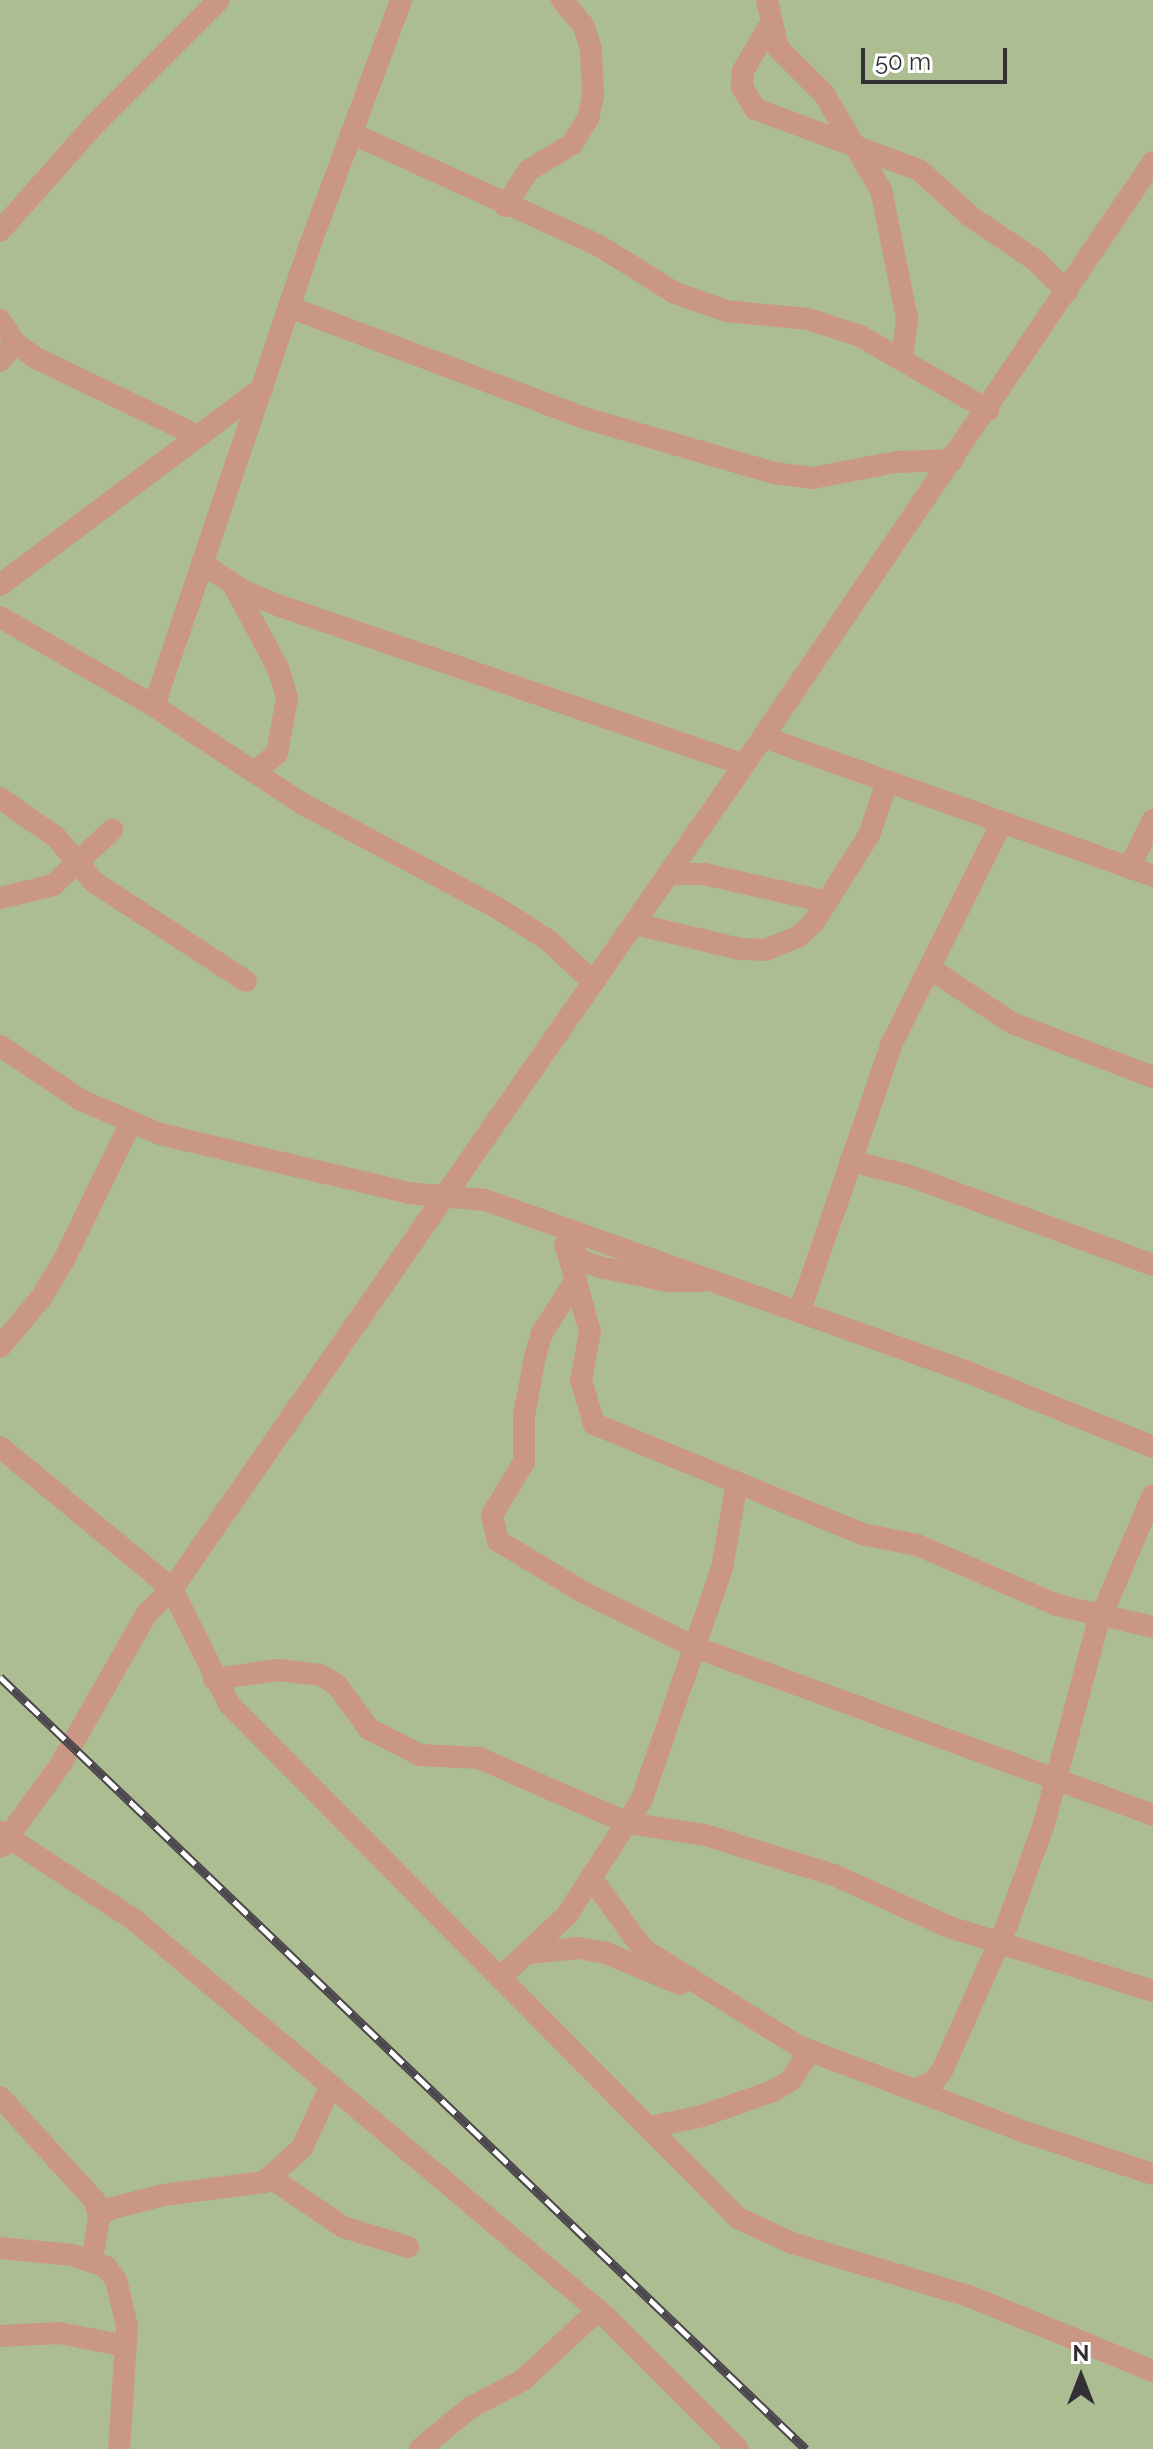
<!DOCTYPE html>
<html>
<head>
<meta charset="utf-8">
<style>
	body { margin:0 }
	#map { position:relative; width:1153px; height:2449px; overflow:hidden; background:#ecdeee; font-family:Raleway,sans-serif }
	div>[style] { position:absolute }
	.green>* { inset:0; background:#acbe91; transform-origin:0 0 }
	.minor>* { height:22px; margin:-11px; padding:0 11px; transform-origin:11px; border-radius:11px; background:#ca9784 }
	.rail>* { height:9px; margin-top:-4.5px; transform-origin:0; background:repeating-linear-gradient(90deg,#fff 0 18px,#4c464d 0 36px); box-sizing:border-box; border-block:2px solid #4c464d }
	span { translate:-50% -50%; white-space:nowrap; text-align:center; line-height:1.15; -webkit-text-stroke:7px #fff; paint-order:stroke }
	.north { position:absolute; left:1041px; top:2337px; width:80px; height:80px; -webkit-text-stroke:6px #fff; paint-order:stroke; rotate:0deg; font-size:22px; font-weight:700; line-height:32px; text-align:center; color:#342f35 }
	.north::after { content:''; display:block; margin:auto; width:28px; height:36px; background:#342f35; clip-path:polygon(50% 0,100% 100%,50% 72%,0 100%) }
	.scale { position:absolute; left:861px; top:48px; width:146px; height:36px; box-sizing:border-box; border:4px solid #342f35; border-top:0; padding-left:10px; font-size:24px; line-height:28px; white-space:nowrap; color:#342f35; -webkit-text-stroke:6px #fff; paint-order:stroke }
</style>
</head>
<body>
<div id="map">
	<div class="green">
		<div style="left:0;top:0;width:1153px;height:2449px"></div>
	</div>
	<div class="minor">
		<div style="left:767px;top:0;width:49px;rotate:77.1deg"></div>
		<div style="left:778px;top:48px;width:65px;rotate:45deg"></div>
		<div style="left:824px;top:94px;width:112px;rotate:59.3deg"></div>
		<div style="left:881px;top:190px;width:131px;rotate:78.5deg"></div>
		<div style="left:907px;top:318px;width:38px;rotate:97deg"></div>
		<div style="left:771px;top:23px;width:56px;rotate:120.3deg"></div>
		<div style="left:743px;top:71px;width:16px;rotate:94deg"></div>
		<div style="left:742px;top:87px;width:26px;rotate:59deg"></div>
		<div style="left:755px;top:109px;width:175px;rotate:20.4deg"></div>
		<div style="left:919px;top:170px;width:69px;rotate:42deg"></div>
		<div style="left:970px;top:216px;width:78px;rotate:34.1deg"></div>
		<div style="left:1035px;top:260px;width:45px;rotate:45deg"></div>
		<div style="left:351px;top:133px;width:271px;rotate:24.4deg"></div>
		<div style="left:598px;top:245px;width:91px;rotate:31.9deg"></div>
		<div style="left:675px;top:293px;width:54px;rotate:19.4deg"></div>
		<div style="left:726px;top:311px;width:82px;rotate:5.6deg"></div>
		<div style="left:808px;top:319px;width:55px;rotate:18.1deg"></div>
		<div style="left:860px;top:336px;width:148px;rotate:30deg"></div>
		<div style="left:1153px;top:162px;width:729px;rotate:124.15deg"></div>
		<div style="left:744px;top:765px;width:1003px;rotate:124.77deg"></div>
		<div style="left:172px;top:1589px;width:128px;rotate:63.6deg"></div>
		<div style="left:229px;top:1704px;width:723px;rotate:45.28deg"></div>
		<div style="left:738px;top:2218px;width:60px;rotate:24.8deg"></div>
		<div style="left:792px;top:2243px;width:185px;rotate:16.7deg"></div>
		<div style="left:969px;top:2296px;width:199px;rotate:22.2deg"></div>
		<div style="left:505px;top:206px;width:43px;rotate:-56.3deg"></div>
		<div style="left:529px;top:170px;width:50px;rotate:-31.2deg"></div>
		<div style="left:572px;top:144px;width:31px;rotate:-58deg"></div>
		<div style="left:588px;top:118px;width:23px;rotate:-77deg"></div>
		<div style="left:593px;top:96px;width:47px;rotate:-92.4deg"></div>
		<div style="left:591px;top:49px;width:25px;rotate:-108deg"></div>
		<div style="left:583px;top:25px;width:33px;rotate:-130deg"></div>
		<div style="left:0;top:231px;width:143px;rotate:-48.4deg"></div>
		<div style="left:95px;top:124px;width:175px;rotate:-45deg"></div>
		<div style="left:289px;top:307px;width:315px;rotate:20.6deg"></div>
		<div style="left:584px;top:418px;width:198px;rotate:16.1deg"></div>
		<div style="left:774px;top:473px;width:38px;rotate:7deg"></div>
		<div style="left:812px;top:478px;width:86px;rotate:-10.7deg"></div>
		<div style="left:897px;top:462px;width:56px;rotate:-2deg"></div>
		<div style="left:0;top:320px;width:27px;rotate:57deg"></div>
		<div style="left:15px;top:343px;width:26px;rotate:36deg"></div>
		<div style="left:36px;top:358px;width:180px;rotate:25.7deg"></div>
		<div style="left:0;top:361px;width:23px;rotate:-50deg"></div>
		<div style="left:202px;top:563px;width:50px;rotate:34.3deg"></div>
		<div style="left:243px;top:591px;width:43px;rotate:21.8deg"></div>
		<div style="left:283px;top:607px;width:487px;rotate:18.9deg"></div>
		<div style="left:0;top:585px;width:328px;rotate:-36.9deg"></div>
		<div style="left:234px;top:586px;width:93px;rotate:61.8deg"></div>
		<div style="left:278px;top:668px;width:31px;rotate:73deg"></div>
		<div style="left:287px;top:698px;width:56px;rotate:100.3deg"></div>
		<div style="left:277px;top:753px;width:28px;rotate:139deg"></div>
		<div style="left:0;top:617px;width:178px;rotate:30deg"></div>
		<div style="left:154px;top:706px;width:176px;rotate:33.4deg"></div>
		<div style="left:301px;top:803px;width:221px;rotate:28.1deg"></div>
		<div style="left:496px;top:907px;width:62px;rotate:32.4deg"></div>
		<div style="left:548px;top:940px;width:62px;rotate:43deg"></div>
		<div style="left:154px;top:706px;width:487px;rotate:-71.3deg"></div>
		<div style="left:310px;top:245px;width:261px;rotate:-69.6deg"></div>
		<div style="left:763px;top:737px;width:414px;rotate:19.6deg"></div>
		<div style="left:0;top:798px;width:68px;rotate:34.9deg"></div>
		<div style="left:56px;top:837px;width:59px;rotate:49.8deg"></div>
		<div style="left:94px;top:882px;width:181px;rotate:33.1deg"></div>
		<div style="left:1129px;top:868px;width:54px;rotate:-63.4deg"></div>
		<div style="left:669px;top:874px;width:35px"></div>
		<div style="left:704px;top:874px;width:126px;rotate:12.8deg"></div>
		<div style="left:0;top:898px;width:55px;rotate:-13.8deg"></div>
		<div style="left:53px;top:885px;width:81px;rotate:-43deg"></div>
		<div style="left:635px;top:924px;width:108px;rotate:13.4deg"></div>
		<div style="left:740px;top:949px;width:25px;rotate:2deg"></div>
		<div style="left:765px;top:950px;width:35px;rotate:-22deg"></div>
		<div style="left:798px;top:937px;width:22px;rotate:-43deg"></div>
		<div style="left:814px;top:922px;width:103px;rotate:-57.7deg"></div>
		<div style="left:869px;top:835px;width:56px;rotate:-71.2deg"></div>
		<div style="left:929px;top:968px;width:100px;rotate:33.5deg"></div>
		<div style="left:1012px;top:1023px;width:151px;rotate:21deg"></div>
		<div style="left:0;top:1046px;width:97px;rotate:33.7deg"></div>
		<div style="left:81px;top:1100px;width:86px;rotate:23.3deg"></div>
		<div style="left:160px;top:1134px;width:256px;rotate:13.3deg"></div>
		<div style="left:409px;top:1193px;width:76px;rotate:5.3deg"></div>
		<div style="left:485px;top:1200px;width:510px;rotate:19.61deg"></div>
		<div style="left:965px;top:1371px;width:203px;rotate:22deg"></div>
		<div style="left:850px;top:1161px;width:59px;rotate:13.8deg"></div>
		<div style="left:907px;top:1175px;width:262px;rotate:20.1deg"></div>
		<div style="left:565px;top:1245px;width:25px;rotate:43deg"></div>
		<div style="left:583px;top:1262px;width:22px;rotate:16deg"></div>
		<div style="left:604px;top:1268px;width:65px;rotate:11.5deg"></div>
		<div style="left:668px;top:1281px;width:33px"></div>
		<div style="left:567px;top:1249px;width:86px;rotate:74.5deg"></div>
		<div style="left:590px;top:1332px;width:49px;rotate:100.6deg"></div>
		<div style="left:581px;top:1380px;width:46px;rotate:73.5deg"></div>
		<div style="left:594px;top:1424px;width:290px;rotate:22.3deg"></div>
		<div style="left:862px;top:1534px;width:56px;rotate:11.3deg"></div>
		<div style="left:917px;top:1545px;width:152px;rotate:23.2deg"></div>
		<div style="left:1057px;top:1605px;width:98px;rotate:12.9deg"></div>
		<div style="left:576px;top:1280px;width:63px;rotate:122.7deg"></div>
		<div style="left:542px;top:1333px;width:25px;rotate:106deg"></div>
		<div style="left:535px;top:1357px;width:59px;rotate:100.7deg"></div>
		<div style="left:524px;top:1415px;width:47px;rotate:90deg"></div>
		<div style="left:524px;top:1462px;width:62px;rotate:121.1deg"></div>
		<div style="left:492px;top:1515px;width:27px;rotate:77deg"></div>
		<div style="left:498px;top:1541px;width:99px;rotate:31deg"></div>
		<div style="left:583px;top:1592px;width:127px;rotate:26.2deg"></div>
		<div style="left:697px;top:1648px;width:486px;rotate:20.1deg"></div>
		<div style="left:800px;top:1310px;width:280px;rotate:-71deg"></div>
		<div style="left:891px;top:1045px;width:249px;rotate:-63.5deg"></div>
		<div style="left:0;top:1347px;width:64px;rotate:-50.1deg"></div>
		<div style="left:41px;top:1298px;width:44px;rotate:-58.8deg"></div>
		<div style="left:64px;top:1260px;width:153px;rotate:-64.1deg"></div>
		<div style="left:0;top:1447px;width:223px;rotate:39.5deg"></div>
		<div style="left:172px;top:1589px;width:35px;rotate:136deg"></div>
		<div style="left:147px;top:1613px;width:174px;rotate:119.7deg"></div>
		<div style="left:61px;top:1764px;width:102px;rotate:125.9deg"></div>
		<div style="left:214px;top:1679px;width:65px;rotate:-8deg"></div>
		<div style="left:278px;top:1670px;width:43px;rotate:6.6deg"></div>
		<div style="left:321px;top:1675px;width:19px;rotate:32deg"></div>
		<div style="left:337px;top:1685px;width:54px;rotate:54deg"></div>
		<div style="left:369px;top:1729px;width:57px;rotate:27deg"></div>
		<div style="left:420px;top:1755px;width:59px;rotate:2.9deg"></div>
		<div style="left:479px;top:1758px;width:163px;rotate:23.6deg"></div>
		<div style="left:628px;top:1823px;width:78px;rotate:8.9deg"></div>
		<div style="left:705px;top:1835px;width:135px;rotate:17.2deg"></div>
		<div style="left:834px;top:1875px;width:126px;rotate:24.3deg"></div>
		<div style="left:949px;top:1927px;width:214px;rotate:17.4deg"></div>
		<div style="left:0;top:1832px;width:159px;rotate:33.2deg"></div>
		<div style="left:133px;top:1919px;width:620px;rotate:40.09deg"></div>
		<div style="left:607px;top:2318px;width:185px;rotate:45deg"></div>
		<div style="left:592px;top:1879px;width:87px;rotate:53.9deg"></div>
		<div style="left:643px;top:1949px;width:185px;rotate:32deg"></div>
		<div style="left:800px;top:2047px;width:241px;rotate:20.7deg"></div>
		<div style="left:1025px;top:2132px;width:135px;rotate:18.2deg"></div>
		<div style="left:529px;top:1953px;width:49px;rotate:-5.8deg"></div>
		<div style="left:578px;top:1948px;width:28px;rotate:10deg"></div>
		<div style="left:606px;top:1953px;width:80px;rotate:22.7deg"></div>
		<div style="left:500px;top:1978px;width:92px;rotate:-43.2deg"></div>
		<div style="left:567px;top:1915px;width:138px;rotate:-57.1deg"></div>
		<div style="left:642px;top:1799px;width:244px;rotate:-70.9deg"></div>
		<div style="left:722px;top:1568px;width:86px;rotate:-80deg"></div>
		<div style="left:916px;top:2089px;width:18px;rotate:-22deg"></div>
		<div style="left:933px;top:2082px;width:14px;rotate:-51deg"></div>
		<div style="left:942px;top:2071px;width:160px;rotate:-66deg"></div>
		<div style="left:1007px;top:1925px;width:108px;rotate:-69.9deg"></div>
		<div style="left:1044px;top:1824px;width:205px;rotate:-75deg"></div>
		<div style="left:1097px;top:1626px;width:142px;rotate:-66.9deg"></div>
		<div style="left:0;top:2097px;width:141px;rotate:47.6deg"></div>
		<div style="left:95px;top:2201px;width:16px;rotate:76deg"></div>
		<div style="left:99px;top:2217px;width:44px;rotate:99.2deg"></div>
		<div style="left:651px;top:2127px;width:52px;rotate:-12.2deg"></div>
		<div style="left:702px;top:2116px;width:75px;rotate:-19.4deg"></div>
		<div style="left:773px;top:2091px;width:21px;rotate:-31deg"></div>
		<div style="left:791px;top:2080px;width:33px;rotate:-57deg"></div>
		<div style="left:271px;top:2178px;width:87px;rotate:34.2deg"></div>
		<div style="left:343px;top:2227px;width:68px;rotate:17.1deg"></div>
		<div style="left:99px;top:2217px;width:13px;rotate:-39deg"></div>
		<div style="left:109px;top:2209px;width:56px;rotate:-14.5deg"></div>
		<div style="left:163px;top:2195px;width:102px;rotate:-7.3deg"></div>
		<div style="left:264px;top:2182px;width:51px;rotate:-41.8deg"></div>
		<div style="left:302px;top:2148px;width:67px;rotate:-65.3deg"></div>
		<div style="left:0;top:2248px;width:72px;rotate:5.6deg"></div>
		<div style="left:72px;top:2255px;width:36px;rotate:19deg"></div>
		<div style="left:106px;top:2267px;width:16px;rotate:52deg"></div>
		<div style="left:116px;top:2280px;width:47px;rotate:76.6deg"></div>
		<div style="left:127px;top:2326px;width:123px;rotate:93.7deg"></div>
		<div style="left:0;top:2336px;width:59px;rotate:-2.9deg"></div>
		<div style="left:59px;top:2333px;width:68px;rotate:11deg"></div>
		<div style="left:420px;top:2449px;width:66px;rotate:-39.5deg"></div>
		<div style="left:471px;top:2407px;width:59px;rotate:-27.4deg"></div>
		<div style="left:523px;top:2380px;width:103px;rotate:-43deg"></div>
	</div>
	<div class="rail">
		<div style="left:0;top:1677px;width:1116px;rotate:43.77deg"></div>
	</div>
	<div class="north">N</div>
	<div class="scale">50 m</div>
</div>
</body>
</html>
